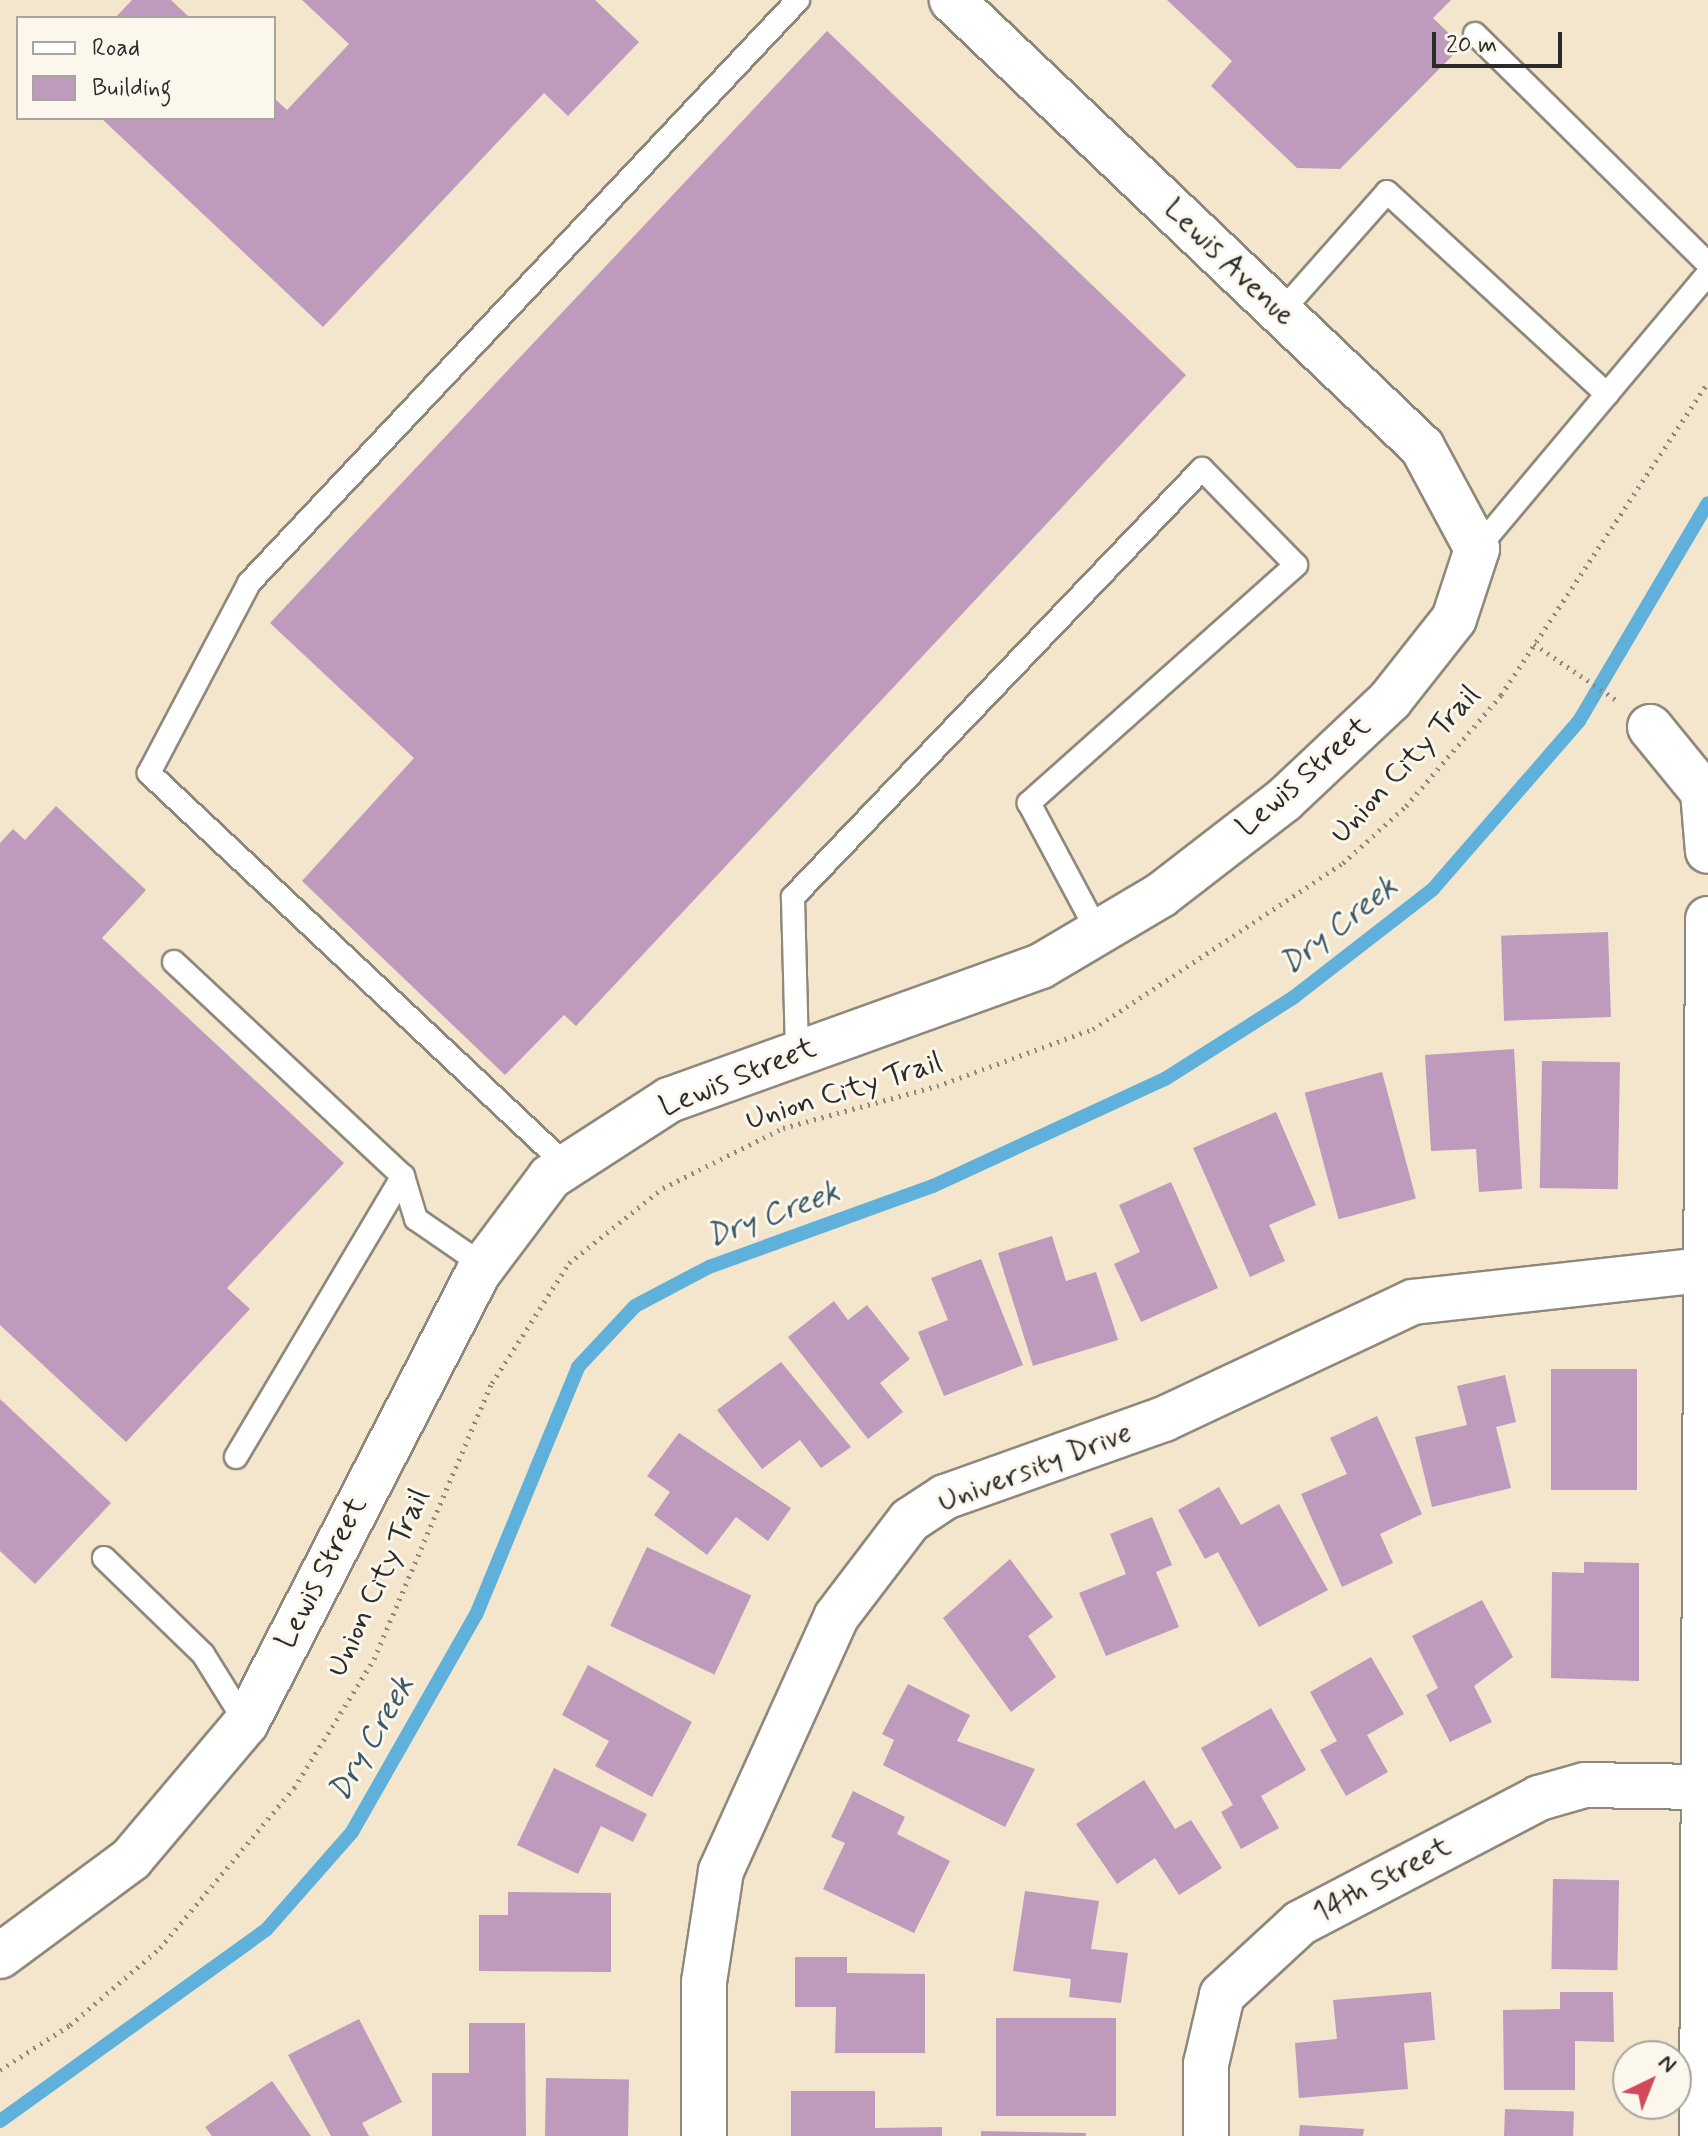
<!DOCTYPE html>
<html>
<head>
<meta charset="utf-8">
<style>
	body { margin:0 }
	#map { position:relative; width:1708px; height:2136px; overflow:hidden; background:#f3e6cc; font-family:Mynerve,sans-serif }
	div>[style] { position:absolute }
	.stream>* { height:14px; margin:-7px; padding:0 7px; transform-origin:7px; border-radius:7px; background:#5fb0da }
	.building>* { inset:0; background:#be9abc; transform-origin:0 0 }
	.path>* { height:5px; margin-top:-2.5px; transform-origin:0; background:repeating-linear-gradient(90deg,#8f887c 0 2px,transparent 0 8px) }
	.roads { filter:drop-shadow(2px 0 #8f887c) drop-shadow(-2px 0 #8f887c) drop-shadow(0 2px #8f887c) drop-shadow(0 -2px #8f887c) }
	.lane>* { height:22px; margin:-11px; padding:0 11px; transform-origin:11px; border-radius:11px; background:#fff }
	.street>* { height:44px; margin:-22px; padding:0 22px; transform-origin:22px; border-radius:22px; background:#fff }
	span { translate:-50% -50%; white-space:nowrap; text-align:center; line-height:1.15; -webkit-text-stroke:6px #fbf7ec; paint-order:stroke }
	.street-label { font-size:30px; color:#2b2b2b }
	.water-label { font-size:32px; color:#3d5a68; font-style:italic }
	.legend { position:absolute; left:16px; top:16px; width:260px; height:104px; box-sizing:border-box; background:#fbf7ec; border:2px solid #a8a59f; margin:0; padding:10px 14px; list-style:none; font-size:24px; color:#2b2b2b }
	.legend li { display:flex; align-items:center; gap:16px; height:40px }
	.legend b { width:40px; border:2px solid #a8a59f }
	.north { position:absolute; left:1612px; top:2040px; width:80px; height:80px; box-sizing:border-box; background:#fbf7ec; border:2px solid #a8a59f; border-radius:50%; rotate:43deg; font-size:22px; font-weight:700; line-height:32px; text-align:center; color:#2b2b2b }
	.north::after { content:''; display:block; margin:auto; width:28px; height:36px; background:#d1495b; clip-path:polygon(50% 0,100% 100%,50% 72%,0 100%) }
	.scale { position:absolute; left:1432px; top:32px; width:130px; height:36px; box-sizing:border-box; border:4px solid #2b2b2b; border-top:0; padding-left:10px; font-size:24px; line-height:28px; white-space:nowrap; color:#2b2b2b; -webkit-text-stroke:6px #fbf7ec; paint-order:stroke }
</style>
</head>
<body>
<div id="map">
	<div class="stream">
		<div style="left:0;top:2121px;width:327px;rotate:-35.7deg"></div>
		<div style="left:266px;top:1930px;width:130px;rotate:-48.7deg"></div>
		<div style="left:352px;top:1832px;width:250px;rotate:-60.3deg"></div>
		<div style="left:476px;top:1615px;width:268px;rotate:-67.6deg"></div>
		<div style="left:578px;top:1367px;width:83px;rotate:-46.9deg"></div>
		<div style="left:635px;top:1306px;width:84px;rotate:-27.8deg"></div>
		<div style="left:709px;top:1267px;width:238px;rotate:-19.9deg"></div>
		<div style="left:933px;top:1186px;width:255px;rotate:-24.8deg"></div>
		<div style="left:1165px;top:1079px;width:153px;rotate:-32.4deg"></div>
		<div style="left:1294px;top:997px;width:176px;rotate:-37.8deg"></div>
		<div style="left:1433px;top:889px;width:223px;rotate:-49deg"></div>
		<div style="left:1579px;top:721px;width:253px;rotate:-59.4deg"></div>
	</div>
	<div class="building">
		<div style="clip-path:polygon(132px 0,171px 0,190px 18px,115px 18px)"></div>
		<div style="clip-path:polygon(302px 0,595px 0,639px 42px,568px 116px,544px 93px,323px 327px,101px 118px,274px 118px,274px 98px,287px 110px,349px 44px)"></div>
		<div style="clip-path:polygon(1167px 0,1451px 0,1433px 18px,1462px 46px,1340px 169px,1297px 168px,1211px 86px,1232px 61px)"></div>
		<div style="clip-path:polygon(827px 31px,1186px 375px,576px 1026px,564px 1015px,505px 1075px,302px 881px,414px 758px,270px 623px)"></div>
		<div style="clip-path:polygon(56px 806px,146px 890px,102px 938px,344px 1163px,227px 1288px,250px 1309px,126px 1442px,0 1325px,0 843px,13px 829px,25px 840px)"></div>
		<div style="left:1608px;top:932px;width:85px;height:107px;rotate:88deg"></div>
		<div style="clip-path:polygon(1514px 1049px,1522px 1189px,1479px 1192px,1476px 1149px,1431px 1151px,1425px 1055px)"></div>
		<div style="left:1542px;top:1061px;width:78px;height:127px;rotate:1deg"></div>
		<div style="left:1382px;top:1072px;width:131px;height:80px;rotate:75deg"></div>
		<div style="clip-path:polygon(1276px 1112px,1316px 1205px,1269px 1225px,1285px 1261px,1250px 1277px,1193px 1148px)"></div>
		<div style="clip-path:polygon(1171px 1182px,1218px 1288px,1141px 1322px,1114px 1264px,1140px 1252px,1119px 1205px)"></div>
		<div style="clip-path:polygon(1052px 1236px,1066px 1281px,1096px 1272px,1118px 1340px,1033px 1366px,998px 1253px)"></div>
		<div style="clip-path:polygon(981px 1259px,1023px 1365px,944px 1396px,918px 1332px,948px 1320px,931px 1278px)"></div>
		<div style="clip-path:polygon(834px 1301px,848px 1320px,867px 1305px,910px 1359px,880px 1383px,903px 1412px,868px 1439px,788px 1337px)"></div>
		<div style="clip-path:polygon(781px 1362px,851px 1447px,821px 1468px,800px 1440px,762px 1469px,717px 1410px)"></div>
		<div style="left:1551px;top:1369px;width:86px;height:121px"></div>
		<div style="clip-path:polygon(1505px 1375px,1516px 1422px,1496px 1427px,1511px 1488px,1432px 1507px,1415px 1437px,1467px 1425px,1457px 1386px)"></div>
		<div style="clip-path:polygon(0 1399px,111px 1503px,35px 1584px,0 1551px)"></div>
		<div style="clip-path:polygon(1377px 1416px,1422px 1514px,1380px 1534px,1393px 1563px,1342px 1587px,1301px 1494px,1347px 1474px,1330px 1438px)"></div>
		<div style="clip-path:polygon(679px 1433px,791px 1508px,768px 1541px,736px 1517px,707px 1555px,654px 1515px,670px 1492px,647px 1476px)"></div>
		<div style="clip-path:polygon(1219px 1487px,1241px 1525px,1279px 1504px,1328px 1590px,1259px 1627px,1218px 1552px,1205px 1559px,1178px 1510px)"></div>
		<div style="clip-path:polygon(1152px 1517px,1172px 1565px,1156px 1572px,1179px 1627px,1106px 1656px,1079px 1593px,1126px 1574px,1110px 1534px)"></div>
		<div style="left:647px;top:1547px;width:115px;height:87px;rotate:25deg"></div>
		<div style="clip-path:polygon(1010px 1559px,1053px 1617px,1028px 1636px,1056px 1677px,1011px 1712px,943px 1618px)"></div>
		<div style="clip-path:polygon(1584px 1562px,1639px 1563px,1639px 1681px,1551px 1678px,1552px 1572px,1584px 1573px)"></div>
		<div style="clip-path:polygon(1482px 1600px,1513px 1657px,1474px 1686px,1492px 1722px,1450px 1742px,1426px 1695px,1438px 1688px,1412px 1636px)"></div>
		<div style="clip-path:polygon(1371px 1657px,1404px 1714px,1367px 1735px,1388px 1772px,1346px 1796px,1320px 1750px,1337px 1741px,1310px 1692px)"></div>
		<div style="clip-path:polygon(588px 1665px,692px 1722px,652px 1797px,595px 1766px,609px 1741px,562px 1715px)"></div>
		<div style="clip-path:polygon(908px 1684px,970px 1715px,957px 1741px,1035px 1769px,1005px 1827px,883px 1765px,894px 1740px,882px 1734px)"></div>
		<div style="clip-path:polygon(1271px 1708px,1306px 1770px,1261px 1796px,1279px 1828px,1241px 1849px,1221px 1812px,1233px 1805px,1201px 1748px)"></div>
		<div style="clip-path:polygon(554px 1768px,647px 1814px,633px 1842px,601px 1826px,578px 1874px,517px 1845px)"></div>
		<div style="clip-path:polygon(1144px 1780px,1175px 1829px,1191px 1820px,1222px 1868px,1179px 1895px,1155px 1858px,1117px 1884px,1076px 1824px)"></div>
		<div style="clip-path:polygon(853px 1791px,905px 1817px,897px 1834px,950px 1861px,914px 1933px,823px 1889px,845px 1843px,831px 1837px)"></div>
		<div style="left:1553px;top:1879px;width:66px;height:90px;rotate:1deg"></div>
		<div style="clip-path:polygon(1025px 1891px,1099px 1901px,1091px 1949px,1128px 1953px,1121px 2003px,1069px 1997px,1071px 1979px,1013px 1971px)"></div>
		<div style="clip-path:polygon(508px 1892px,611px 1893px,611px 1972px,479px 1971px,479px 1915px,508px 1915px)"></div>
		<div style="clip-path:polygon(795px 1957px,847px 1957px,847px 1973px,925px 1974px,925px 2053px,835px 2053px,836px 2007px,795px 2007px)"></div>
		<div style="clip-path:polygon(1431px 1992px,1435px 2040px,1404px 2043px,1408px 2089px,1299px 2098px,1295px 2043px,1337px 2039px,1333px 2000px)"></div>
		<div style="clip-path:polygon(1560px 1992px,1613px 1992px,1614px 2042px,1575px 2041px,1575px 2090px,1504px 2090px,1503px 2010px,1560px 2009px)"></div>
		<div style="left:996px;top:2018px;width:120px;height:98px"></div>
		<div style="clip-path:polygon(359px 2019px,402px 2102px,362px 2123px,369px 2136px,331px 2136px,288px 2055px)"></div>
		<div style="clip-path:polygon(469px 2023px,525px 2023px,526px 2136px,432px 2136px,432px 2073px,469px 2073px)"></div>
		<div style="left:546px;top:2078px;width:83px;height:58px;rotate:1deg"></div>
		<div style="clip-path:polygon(272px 2081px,311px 2136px,212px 2136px,205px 2127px)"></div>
		<div style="clip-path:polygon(791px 2091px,875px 2091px,875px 2128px,942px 2127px,942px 2136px,791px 2136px)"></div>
		<div style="left:1505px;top:2109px;width:69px;height:27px;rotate:2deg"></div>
		<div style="clip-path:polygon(1300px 2125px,1364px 2129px,1363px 2136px,1299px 2136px)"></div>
		<div style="clip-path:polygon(981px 2131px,1086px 2133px,1086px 2136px,981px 2136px)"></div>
	</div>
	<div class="path">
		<div style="left:1534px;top:644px;width:99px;rotate:34.3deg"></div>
		<div style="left:0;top:2070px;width:83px;rotate:-32.7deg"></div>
		<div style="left:70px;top:2025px;width:118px;rotate:-40.5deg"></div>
		<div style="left:160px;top:1948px;width:209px;rotate:-50.1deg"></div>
		<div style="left:294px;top:1788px;width:152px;rotate:-58.2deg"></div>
		<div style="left:374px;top:1659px;width:300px;rotate:-66.9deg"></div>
		<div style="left:492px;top:1383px;width:143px;rotate:-57.3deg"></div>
		<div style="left:569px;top:1263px;width:120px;rotate:-38.6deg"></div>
		<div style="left:663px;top:1188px;width:134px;rotate:-26.6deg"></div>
		<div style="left:783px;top:1128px;width:160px;rotate:-15.3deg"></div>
		<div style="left:937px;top:1086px;width:166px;rotate:-20.1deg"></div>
		<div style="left:1093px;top:1029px;width:300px;rotate:-33.6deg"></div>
		<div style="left:1343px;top:863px;width:85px;rotate:-42.1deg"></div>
		<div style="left:1406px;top:806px;width:146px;rotate:-49.4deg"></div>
		<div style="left:1501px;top:695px;width:375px;rotate:-56.5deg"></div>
	</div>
	<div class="roads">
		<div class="lane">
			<div style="left:1475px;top:34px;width:327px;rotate:44.6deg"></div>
			<div style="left:1281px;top:312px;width:160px;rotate:-48.5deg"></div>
			<div style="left:1387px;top:192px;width:299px;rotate:42.6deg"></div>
			<div style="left:1477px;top:549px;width:359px;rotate:-50deg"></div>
			<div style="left:174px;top:962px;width:313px;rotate:43.1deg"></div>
			<div style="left:403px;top:1176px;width:45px;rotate:73.2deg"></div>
			<div style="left:416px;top:1219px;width:81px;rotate:34.5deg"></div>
			<div style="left:797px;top:1051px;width:154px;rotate:-91.5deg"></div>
			<div style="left:793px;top:897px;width:592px;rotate:-46.3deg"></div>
			<div style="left:1202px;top:469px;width:134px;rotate:45.6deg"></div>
			<div style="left:1296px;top:565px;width:358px;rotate:138.3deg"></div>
			<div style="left:1029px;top:803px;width:146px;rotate:61.9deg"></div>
			<div style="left:567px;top:1166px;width:574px;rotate:-136.77deg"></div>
			<div style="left:149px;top:773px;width:215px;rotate:-62.2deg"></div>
			<div style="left:249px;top:583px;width:801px;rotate:-46.72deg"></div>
			<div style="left:236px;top:1457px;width:327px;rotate:-59.3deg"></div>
			<div style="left:104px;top:1558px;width:138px;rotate:44.1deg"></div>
			<div style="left:203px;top:1654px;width:81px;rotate:58.1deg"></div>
		</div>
		<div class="street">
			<div style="left:1650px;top:727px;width:84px;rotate:50.8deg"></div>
			<div style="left:1703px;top:792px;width:59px;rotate:85.2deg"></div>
			<div style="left:0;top:1956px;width:163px;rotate:-36.5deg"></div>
			<div style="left:131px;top:1859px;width:178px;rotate:-49.8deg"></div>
			<div style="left:246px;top:1723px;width:506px;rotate:-62.73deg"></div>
			<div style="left:478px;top:1273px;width:120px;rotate:-53.1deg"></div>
			<div style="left:550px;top:1177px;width:142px;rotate:-32.9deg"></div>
			<div style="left:669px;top:1100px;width:395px;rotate:-19.8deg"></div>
			<div style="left:1041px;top:966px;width:139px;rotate:-30.6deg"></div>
			<div style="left:1161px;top:895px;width:155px;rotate:-37.7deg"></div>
			<div style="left:1284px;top:800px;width:146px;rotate:-43.3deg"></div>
			<div style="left:1390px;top:700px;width:103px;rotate:-51.7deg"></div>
			<div style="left:1454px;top:619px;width:74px;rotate:-71.8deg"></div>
			<div style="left:1477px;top:549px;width:116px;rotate:-118.3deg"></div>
			<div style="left:1422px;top:447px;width:649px;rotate:-136.44deg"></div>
			<div style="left:704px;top:2136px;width:154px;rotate:-90deg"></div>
			<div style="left:704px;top:1982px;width:112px;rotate:-81.3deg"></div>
			<div style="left:721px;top:1871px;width:279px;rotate:-65.6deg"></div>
			<div style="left:836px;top:1617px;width:122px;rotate:-52.7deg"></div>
			<div style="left:910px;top:1520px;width:42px;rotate:-33.3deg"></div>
			<div style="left:945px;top:1497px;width:232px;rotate:-19.6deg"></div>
			<div style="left:1164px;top:1419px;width:275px;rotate:-25.2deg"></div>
			<div style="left:1413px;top:1302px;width:294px;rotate:-6.3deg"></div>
			<div style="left:1206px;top:2136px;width:72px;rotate:-90deg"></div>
			<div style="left:1206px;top:2064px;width:71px;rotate:-76.9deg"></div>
			<div style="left:1222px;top:1995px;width:106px;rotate:-42.7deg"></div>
			<div style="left:1300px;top:1923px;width:270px;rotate:-27.6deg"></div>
			<div style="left:1539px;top:1798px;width:48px;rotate:-15.8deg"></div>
			<div style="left:1585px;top:1785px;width:117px;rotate:1deg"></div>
			<div style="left:1702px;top:2136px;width:1217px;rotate:-89.72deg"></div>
		</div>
	</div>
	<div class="street-label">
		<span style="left:1229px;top:263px;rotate:44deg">Lewis Avenue</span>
		<span style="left:1406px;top:765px;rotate:-47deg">Union City Trail</span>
		<span style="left:1304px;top:777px;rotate:-41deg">Lewis Street</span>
		<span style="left:738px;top:1078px;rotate:-22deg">Lewis Street</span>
		<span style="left:844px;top:1092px;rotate:-17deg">Union City Trail</span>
		<span style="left:1035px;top:1468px;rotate:-21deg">University Drive</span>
		<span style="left:322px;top:1573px;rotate:-63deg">Lewis Street</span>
		<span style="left:379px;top:1583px;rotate:-65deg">Union City Trail</span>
		<span style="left:1382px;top:1880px;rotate:-28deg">14th Street</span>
	</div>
	<div class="water-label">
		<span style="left:1339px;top:926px;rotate:-38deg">Dry Creek</span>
		<span style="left:773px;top:1215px;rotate:-20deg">Dry Creek</span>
		<span style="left:372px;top:1739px;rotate:-60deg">Dry Creek</span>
	</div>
	<ul class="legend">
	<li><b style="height:10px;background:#fff"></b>Road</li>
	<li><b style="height:22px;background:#be9abc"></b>Building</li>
	</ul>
	<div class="north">N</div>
	<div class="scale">20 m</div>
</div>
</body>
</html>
